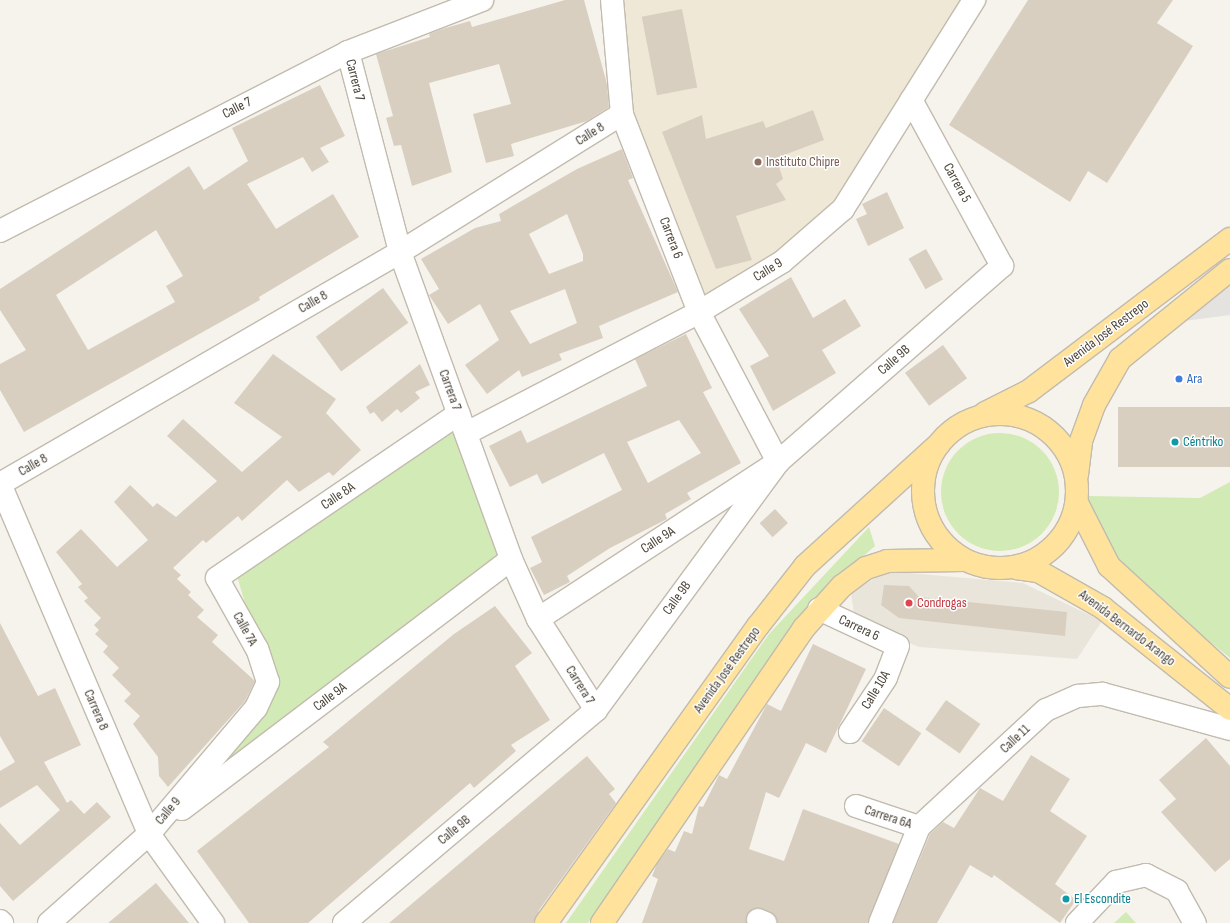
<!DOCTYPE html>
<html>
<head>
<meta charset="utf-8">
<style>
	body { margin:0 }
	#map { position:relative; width:1230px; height:923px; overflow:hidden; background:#f6f3ec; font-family:"Sofia Sans Condensed",sans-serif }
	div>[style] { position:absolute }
	.residential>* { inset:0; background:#eae5da }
	.education>* { inset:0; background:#efe8d6 }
	.green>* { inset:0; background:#d2eab5 }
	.round { border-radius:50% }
	.parking>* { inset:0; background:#e5e3e0 }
	.building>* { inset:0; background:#d8cfc1; transform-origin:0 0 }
	.roads { filter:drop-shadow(1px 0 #c2bbae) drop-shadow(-1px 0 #c2bbae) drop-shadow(0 1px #c2bbae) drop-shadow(0 -1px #c2bbae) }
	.minor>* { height:22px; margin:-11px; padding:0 11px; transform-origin:11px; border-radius:11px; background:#fff }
	.major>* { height:22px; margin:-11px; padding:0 11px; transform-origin:11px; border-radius:11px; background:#ffe39c }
	.major>.ring { margin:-11px; padding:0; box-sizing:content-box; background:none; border:22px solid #ffe39c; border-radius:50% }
	.dots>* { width:11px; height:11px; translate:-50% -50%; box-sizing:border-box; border:2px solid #fff; border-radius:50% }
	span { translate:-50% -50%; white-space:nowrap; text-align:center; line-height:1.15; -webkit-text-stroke:3px #fff; paint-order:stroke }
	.street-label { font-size:14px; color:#4b4439 }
	.education-label { font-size:14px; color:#785e54 }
	.left { translate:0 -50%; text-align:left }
	.shop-label { font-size:14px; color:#366cbe }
	.culture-label { font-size:14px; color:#0d838f }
	.health-label { font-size:14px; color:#be3a42 }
</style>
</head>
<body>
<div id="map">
	<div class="residential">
		<div style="clip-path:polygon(886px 571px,1023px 583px,1102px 621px,1077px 659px,919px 647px,855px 620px,851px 593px)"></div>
	</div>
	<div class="education">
		<div style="clip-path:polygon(612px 0,974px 0,843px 209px,708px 300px,622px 114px)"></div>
	</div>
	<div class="green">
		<div style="clip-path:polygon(455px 406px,511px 559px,149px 834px,272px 683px,263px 664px,237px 576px)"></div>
		<div class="round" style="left:941px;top:433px;width:118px;height:118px"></div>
		<div style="clip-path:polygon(1230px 482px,1230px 658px,1123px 571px,1089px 509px,1088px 496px,1200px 498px)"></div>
		<div style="clip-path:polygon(869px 527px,875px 546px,839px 577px,796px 624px,588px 923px,566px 923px,769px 634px)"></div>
		<div style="clip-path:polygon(1126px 912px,1136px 923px,1114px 923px)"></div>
	</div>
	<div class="parking">
		<div style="clip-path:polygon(1230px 270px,1230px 315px,1161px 324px)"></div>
	</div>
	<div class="building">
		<div style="clip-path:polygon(565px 0,584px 0,607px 84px,609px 107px,587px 121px,511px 144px,514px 156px,486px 163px,473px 114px,511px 104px,499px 64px,429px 83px,452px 172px,412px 186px,401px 145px,394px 146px,386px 118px,393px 116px,376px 54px,430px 37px,429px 34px,442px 29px,470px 21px,472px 27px)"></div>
		<div style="clip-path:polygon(1028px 0,1173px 0,1157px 23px,1193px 46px,1107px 183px,1088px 171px,1070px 202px,949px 125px)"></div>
		<div style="left:682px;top:9px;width:80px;height:41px;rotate:79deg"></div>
		<div style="clip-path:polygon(evenodd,320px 85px,345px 136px,320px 148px,329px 162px,312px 172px,303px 157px,247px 184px,276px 229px,333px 194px,359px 237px,259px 297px,260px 300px,24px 432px,0 390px,0 364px,26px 350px,0 310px,0 289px,189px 166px,204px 190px,248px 161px,232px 128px,320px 85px,156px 230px,183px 276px,166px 286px,175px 302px,88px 350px,56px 295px,156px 230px)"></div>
		<div style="clip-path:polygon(813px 110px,824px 140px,776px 158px,783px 179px,776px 184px,786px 200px,736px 216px,752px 260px,716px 269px,662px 132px,702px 115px,706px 139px,763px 121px,766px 128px)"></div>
		<div style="clip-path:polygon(evenodd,622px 149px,633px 178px,628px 180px,678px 292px,599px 326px,603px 338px,559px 354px,562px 360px,522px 377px,519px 370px,487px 394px,465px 365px,499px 340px,480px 304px,448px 324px,429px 295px,439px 289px,421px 259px,475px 228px,501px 221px,499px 214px,577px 169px,622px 149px,567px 214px,583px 254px,583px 261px,549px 274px,529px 234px,567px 214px,622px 149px,565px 289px,577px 323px,530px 344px,510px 311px,565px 289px)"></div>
		<div style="clip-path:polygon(887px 192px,904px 228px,868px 246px,856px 219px,867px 214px,862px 204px)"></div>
		<div style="left:926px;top:249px;width:35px;height:20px;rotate:61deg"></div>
		<div style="clip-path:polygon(791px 277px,813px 318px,845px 299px,861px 326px,822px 350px,836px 373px,773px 411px,750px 366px,769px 356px,739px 309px)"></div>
		<div style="left:383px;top:288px;width:43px;height:83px;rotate:54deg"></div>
		<div style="clip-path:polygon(evenodd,686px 334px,712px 388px,703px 392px,741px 463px,687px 493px,691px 499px,665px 514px,667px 519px,610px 548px,567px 576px,570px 582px,544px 595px,530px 568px,542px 562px,531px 537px,622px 490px,604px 453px,542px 484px,537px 474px,510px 487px,489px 446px,521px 430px,527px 443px,647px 386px,635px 359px,686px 334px,679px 420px,701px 453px,648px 483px,627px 442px,679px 420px)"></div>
		<div style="left:943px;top:345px;width:41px;height:47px;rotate:54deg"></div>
		<div style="clip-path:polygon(273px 354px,336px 399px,326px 413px,361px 450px,333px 476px,329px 472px,299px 492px,287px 480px,242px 521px,238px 516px,206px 543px,203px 540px,173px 568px,181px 575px,177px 579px,191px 592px,188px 595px,204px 610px,197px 617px,218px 635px,212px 642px,255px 681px,245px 701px,168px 787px,159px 776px,158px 757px,133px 724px,140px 716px,124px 701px,131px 694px,112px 675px,119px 668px,103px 652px,108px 646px,95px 634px,99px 630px,94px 625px,101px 618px,84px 601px,88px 598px,78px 587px,82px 584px,56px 552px,81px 529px,117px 567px,148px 540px,114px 502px,130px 485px,153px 507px,157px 503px,176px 517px,217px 481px,167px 436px,183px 419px,242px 472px,282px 437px,234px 403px)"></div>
		<div style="clip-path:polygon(420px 364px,430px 385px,415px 392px,420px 398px,401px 413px,397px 409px,382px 422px,374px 412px,370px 414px,366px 407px)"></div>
		<div style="left:1230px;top:407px;width:60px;height:112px;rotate:90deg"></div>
		<div style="left:775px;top:509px;width:19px;height:21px;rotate:47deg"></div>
		<div style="clip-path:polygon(884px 585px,909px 586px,919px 597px,1067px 612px,1065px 636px,899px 618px,881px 605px)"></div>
		<div style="clip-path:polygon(495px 606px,532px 653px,515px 666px,550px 720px,511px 745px,516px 751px,499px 766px,474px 788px,470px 783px,308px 923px,249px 923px,197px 851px,329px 747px,323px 742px,454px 634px)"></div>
		<div style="clip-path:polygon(0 623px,38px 696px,55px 688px,81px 745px,44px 762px,67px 803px,71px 800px,84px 814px,97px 802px,111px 817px,13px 901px,0 886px,0 823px,20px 845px,60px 810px,37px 785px,0 808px,0 771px,15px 762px,0 736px)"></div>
		<div style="clip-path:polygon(813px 644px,866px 669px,826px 753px,806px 743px,779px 798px,766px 792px,749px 849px,784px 861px,803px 809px,899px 844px,868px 923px,777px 923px,770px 912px,757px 908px,747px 915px,746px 923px,642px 923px,658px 879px,652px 876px,657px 864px,668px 849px,675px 852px,684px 831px,692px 834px,699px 806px,703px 807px,719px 775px,727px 779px,767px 704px,781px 711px)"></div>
		<div style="left:946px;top:700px;width:42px;height:36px;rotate:35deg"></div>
		<div style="left:884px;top:708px;width:45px;height:40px;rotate:34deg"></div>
		<div style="clip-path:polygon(1206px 738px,1230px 766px,1230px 859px,1215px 872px,1161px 812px,1176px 799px,1159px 780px)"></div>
		<div style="clip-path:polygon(1031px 755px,1070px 779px,1050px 811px,1087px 836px,1055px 884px,1076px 900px,1060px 923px,994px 875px,992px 878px,970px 865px,937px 923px,893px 923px,930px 834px,943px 822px,954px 828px,980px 788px,1003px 801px)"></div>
		<div style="clip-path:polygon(587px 756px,615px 789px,609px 794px,616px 803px,539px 910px,534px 923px,389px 923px)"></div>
		<div style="clip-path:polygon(156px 883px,189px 923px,108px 923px)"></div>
	</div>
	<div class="roads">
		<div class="minor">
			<div style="left:348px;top:52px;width:207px;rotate:75.4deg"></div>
			<div style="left:400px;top:252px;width:326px;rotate:70.1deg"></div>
			<div style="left:511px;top:559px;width:66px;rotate:65.8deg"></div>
			<div style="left:538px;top:619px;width:108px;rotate:57.5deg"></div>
			<div style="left:0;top:231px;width:391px;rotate:-27.2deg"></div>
			<div style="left:348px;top:52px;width:144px;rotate:-21.2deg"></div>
			<div style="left:467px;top:433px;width:262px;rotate:-27.5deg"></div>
			<div style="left:699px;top:312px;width:97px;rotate:-31.1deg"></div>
			<div style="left:782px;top:262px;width:81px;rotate:-41deg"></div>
			<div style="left:843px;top:209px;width:247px;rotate:-57.9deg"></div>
			<div style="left:0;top:484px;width:462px;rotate:-30.1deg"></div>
			<div style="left:400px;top:252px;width:261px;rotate:-31.9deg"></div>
			<div style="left:0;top:484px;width:380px;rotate:66.9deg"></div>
			<div style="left:149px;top:834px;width:110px;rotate:54.3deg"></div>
			<div style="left:819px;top:609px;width:87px;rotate:25.1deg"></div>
			<div style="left:898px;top:646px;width:34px;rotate:111deg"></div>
			<div style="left:886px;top:678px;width:65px;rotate:123.7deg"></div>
			<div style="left:538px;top:619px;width:287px;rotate:-33.2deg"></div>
			<div style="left:778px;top:462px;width:170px;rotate:-117.8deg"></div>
			<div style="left:699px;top:312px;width:212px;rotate:-111.3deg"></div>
			<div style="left:622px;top:114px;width:114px;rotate:-95deg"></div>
			<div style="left:856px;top:806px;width:66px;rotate:18.4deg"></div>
			<div style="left:182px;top:809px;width:413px;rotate:-37.2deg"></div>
			<div style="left:758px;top:920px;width:8px;rotate:23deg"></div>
			<div style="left:0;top:921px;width:3px;rotate:45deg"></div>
			<div style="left:49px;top:923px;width:134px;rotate:-41.7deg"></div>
			<div style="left:149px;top:834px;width:165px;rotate:-49.7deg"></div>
			<div style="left:256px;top:708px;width:29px;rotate:-65deg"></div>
			<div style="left:268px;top:682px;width:35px;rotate:-108deg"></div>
			<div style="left:257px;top:649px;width:81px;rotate:-119.4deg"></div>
			<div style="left:217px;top:578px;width:292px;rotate:-34.2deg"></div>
			<div style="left:344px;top:923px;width:330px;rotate:-40.2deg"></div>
			<div style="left:596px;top:710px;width:308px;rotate:-53.7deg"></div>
			<div style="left:778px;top:462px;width:298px;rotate:-41.2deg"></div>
			<div style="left:1002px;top:266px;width:189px;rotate:-118.7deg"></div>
			<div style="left:880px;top:923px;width:104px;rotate:-67.9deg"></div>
			<div style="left:919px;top:827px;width:173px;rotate:-42.7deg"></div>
			<div style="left:1046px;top:710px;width:35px;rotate:-24deg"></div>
			<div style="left:1078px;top:696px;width:25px;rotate:-5deg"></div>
			<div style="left:1103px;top:694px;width:132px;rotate:15.4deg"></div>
			<div style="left:1077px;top:923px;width:57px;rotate:-46.4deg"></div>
			<div style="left:1116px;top:882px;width:31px;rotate:-13deg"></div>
			<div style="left:1146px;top:875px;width:35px;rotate:27deg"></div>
			<div style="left:1177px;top:891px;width:37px;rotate:61deg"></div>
		</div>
		<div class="major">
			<div style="left:985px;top:413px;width:49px;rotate:-26.6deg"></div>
			<div style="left:1029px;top:391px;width:252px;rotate:-37.1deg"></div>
			<div class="ring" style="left:923px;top:414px;width:132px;height:132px"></div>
			<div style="left:1077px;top:475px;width:34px;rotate:-83deg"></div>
			<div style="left:1081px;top:441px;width:38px;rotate:-70deg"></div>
			<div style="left:1094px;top:405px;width:53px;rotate:-60.5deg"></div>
			<div style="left:1120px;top:359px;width:141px;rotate:-39deg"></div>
			<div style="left:1077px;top:503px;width:71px;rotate:63.1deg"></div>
			<div style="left:1109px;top:566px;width:164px;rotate:42.5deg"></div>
			<div style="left:1016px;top:568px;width:22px;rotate:8deg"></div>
			<div style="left:1038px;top:571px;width:75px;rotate:29.6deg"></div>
			<div style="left:1103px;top:608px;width:162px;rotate:38.5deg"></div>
			<div style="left:546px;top:923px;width:365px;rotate:-54.5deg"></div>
			<div style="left:758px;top:626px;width:76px;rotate:-51.9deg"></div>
			<div style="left:805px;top:566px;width:181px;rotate:-42.3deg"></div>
			<div style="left:602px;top:923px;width:358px;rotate:-55.6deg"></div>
			<div style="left:804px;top:628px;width:57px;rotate:-47.9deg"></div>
			<div style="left:842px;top:586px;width:30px;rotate:-37deg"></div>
			<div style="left:866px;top:568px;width:22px;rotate:-18deg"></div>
			<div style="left:887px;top:561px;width:77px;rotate:-0.7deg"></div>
		</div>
	</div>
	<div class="dots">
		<div style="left:758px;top:162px;background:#8d6e63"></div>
		<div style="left:1179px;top:379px;background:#3f7fe0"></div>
		<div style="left:1175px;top:442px;background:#0f9aa8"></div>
		<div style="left:909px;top:603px;background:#e0444e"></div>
		<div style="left:1066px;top:899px;background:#0f9aa8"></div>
	</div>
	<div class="street-label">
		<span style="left:355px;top:80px;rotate:76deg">Carrera 7</span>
		<span style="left:237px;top:108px;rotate:-27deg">Calle 7</span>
		<span style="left:590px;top:134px;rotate:-32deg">Calle 8</span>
		<span style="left:957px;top:183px;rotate:61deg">Carrera 5</span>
		<span style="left:671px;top:238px;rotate:69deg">Carrera 6</span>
		<span style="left:768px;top:270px;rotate:-32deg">Calle 9</span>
		<span style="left:313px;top:302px;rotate:-30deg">Calle 8</span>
		<span style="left:1106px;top:333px;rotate:-37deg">Avenida José Restrepo</span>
		<span style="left:894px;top:360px;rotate:-41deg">Calle 9B</span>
		<span style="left:450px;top:390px;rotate:70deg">Carrera 7</span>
		<span style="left:33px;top:465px;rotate:-30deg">Calle 8</span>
		<span style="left:338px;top:496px;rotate:-34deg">Calle 8A</span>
		<span style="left:658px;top:540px;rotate:-33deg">Calle 9A</span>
		<span style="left:677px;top:598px;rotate:-54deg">Calle 9B</span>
		<span style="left:859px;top:628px;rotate:25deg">Carrera 6</span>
		<span style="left:1127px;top:628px;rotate:37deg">Avenida Bernardo Arango</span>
		<span style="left:245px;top:629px;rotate:61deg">Calle 7A</span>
		<span style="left:727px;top:670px;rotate:-54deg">Avenida José Restrepo</span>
		<span style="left:580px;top:685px;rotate:58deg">Carrera 7</span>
		<span style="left:876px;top:690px;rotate:-59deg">Calle 10A</span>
		<span style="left:330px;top:697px;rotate:-37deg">Calle 9A</span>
		<span style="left:96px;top:710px;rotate:67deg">Carrera 8</span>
		<span style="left:1015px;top:739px;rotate:-43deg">Calle 11</span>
		<span style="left:168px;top:811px;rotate:-50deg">Calle 9</span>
		<span style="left:888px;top:817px;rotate:18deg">Carrera 6A</span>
		<span style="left:454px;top:830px;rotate:-40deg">Calle 9B</span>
	</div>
	<div class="education-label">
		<span class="left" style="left:766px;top:162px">Instituto Chipre</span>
	</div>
	<div class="shop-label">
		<span class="left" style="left:1187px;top:379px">Ara</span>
	</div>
	<div class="culture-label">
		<span class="left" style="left:1183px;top:442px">Céntriko</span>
		<span class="left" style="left:1074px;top:899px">El Escondite</span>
	</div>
	<div class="health-label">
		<span class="left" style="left:917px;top:603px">Condrogas</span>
	</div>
</div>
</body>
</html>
